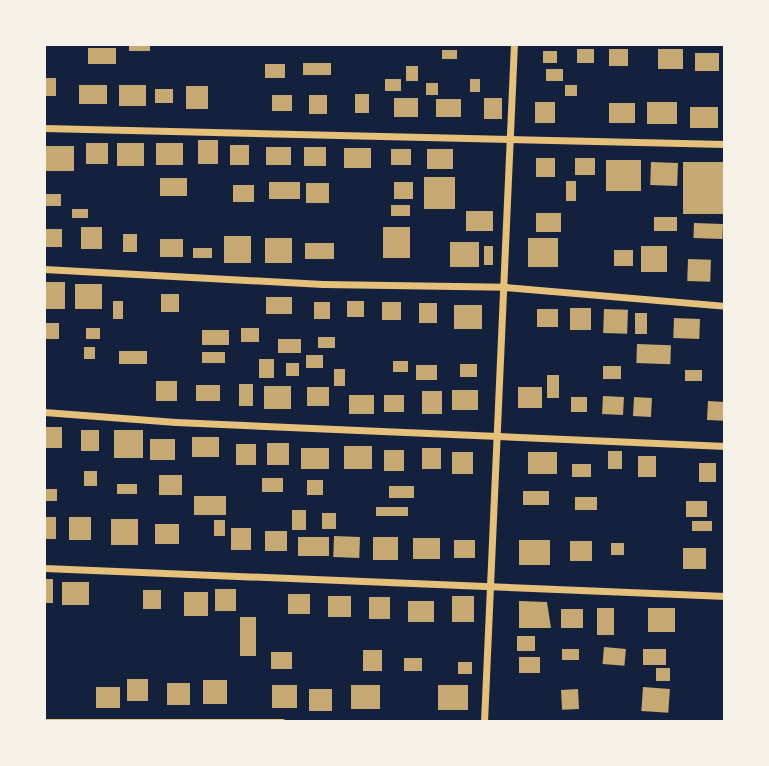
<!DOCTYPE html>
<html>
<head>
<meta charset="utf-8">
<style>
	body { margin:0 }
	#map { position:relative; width:769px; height:766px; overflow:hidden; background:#14213d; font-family:Manrope,sans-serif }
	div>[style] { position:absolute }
	.building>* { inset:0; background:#c6a872; transform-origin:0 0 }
	.minor>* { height:7px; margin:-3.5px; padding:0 3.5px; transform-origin:3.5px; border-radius:3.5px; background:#e5c07b }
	span { translate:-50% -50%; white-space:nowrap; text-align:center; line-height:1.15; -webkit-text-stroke:5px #f6f1e7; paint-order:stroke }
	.frame { position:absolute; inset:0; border:46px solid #f6f1e7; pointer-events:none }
</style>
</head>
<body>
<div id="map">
	<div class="building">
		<div style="left:129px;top:44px;width:21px;height:7px"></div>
		<div style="left:88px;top:48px;width:28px;height:16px"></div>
		<div style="left:577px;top:49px;width:17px;height:14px"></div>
		<div style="left:609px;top:49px;width:19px;height:17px"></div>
		<div style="left:658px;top:49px;width:25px;height:20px"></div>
		<div style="left:442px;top:50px;width:15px;height:9px"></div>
		<div style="left:543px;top:51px;width:14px;height:12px"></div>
		<div style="left:695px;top:53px;width:24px;height:18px"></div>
		<div style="left:303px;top:63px;width:28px;height:12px"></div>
		<div style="left:265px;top:64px;width:20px;height:14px"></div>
		<div style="left:406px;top:66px;width:12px;height:15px"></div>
		<div style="left:546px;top:69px;width:17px;height:12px"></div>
		<div style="left:44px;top:78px;width:12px;height:18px"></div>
		<div style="left:385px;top:79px;width:16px;height:12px"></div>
		<div style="left:470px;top:79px;width:10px;height:13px"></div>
		<div style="left:426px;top:83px;width:12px;height:12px"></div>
		<div style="left:79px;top:85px;width:28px;height:19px"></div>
		<div style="left:119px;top:85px;width:27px;height:21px"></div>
		<div style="left:565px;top:85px;width:12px;height:11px"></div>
		<div style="left:186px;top:86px;width:22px;height:23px"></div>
		<div style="left:155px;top:89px;width:18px;height:14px"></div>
		<div style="left:355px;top:94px;width:14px;height:19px"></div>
		<div style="left:272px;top:95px;width:20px;height:16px"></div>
		<div style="left:309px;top:95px;width:18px;height:19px"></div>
		<div style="left:394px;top:98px;width:24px;height:19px"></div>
		<div style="left:484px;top:98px;width:18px;height:21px"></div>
		<div style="left:436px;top:99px;width:25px;height:18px"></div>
		<div style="left:535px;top:102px;width:20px;height:21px"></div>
		<div style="left:647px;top:102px;width:30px;height:22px"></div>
		<div style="left:609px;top:103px;width:26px;height:20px"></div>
		<div style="left:690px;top:107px;width:28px;height:21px"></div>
		<div style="left:198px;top:140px;width:20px;height:24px"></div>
		<div style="left:86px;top:143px;width:22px;height:21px"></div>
		<div style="left:117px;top:143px;width:27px;height:23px"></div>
		<div style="left:156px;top:143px;width:27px;height:22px"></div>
		<div style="left:230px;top:145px;width:19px;height:20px"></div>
		<div style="left:44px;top:146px;width:30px;height:25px"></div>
		<div style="left:266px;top:147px;width:25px;height:18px"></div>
		<div style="left:304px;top:147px;width:22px;height:19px"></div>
		<div style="left:344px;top:148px;width:27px;height:20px"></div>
		<div style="left:391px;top:149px;width:20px;height:16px"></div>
		<div style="left:427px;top:149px;width:26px;height:20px"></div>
		<div style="left:536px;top:158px;width:19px;height:19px"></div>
		<div style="left:575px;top:158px;width:20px;height:17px"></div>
		<div style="left:606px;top:160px;width:35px;height:31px"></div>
		<div style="left:651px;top:162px;width:27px;height:23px;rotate:2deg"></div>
		<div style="left:683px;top:162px;width:42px;height:52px"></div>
		<div style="left:424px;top:177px;width:31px;height:32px"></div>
		<div style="left:160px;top:178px;width:27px;height:18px"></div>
		<div style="left:566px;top:181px;width:10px;height:20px"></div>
		<div style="left:269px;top:182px;width:31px;height:17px"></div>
		<div style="left:394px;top:182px;width:19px;height:17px"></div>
		<div style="left:306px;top:183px;width:23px;height:20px"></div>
		<div style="left:233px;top:185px;width:21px;height:17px"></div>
		<div style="left:44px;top:194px;width:17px;height:12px"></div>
		<div style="left:391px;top:205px;width:19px;height:11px"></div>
		<div style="left:72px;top:209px;width:16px;height:9px"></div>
		<div style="left:466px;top:211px;width:27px;height:20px"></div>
		<div style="left:536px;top:213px;width:25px;height:19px"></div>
		<div style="left:654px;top:217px;width:23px;height:14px"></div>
		<div style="left:694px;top:223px;width:29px;height:15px;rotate:2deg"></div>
		<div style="left:81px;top:227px;width:21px;height:22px"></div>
		<div style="left:383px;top:227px;width:27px;height:31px"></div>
		<div style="left:44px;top:229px;width:18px;height:18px"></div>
		<div style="left:123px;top:234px;width:14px;height:18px"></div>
		<div style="left:224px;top:236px;width:27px;height:27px"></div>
		<div style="left:265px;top:238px;width:27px;height:25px"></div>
		<div style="left:528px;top:238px;width:30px;height:29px"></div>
		<div style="left:160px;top:239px;width:23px;height:18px"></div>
		<div style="left:450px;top:242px;width:29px;height:25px"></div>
		<div style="left:305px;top:243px;width:29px;height:16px"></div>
		<div style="left:484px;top:246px;width:9px;height:19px"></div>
		<div style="left:641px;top:246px;width:26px;height:26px"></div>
		<div style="left:193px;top:248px;width:19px;height:10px"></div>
		<div style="left:614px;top:250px;width:19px;height:16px"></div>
		<div style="left:688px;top:259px;width:23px;height:22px;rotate:2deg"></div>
		<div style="left:44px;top:282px;width:21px;height:27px"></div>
		<div style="left:75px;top:284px;width:27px;height:25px"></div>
		<div style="left:161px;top:294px;width:18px;height:18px"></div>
		<div style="left:266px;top:297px;width:26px;height:17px"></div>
		<div style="left:113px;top:301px;width:10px;height:18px"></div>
		<div style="left:347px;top:301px;width:17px;height:16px"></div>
		<div style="left:314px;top:302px;width:16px;height:17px"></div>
		<div style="left:382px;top:302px;width:19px;height:18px"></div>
		<div style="left:419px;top:303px;width:18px;height:20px"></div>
		<div style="left:454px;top:305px;width:28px;height:24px"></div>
		<div style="left:570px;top:308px;width:21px;height:22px"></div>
		<div style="left:537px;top:309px;width:21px;height:18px"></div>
		<div style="left:604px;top:309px;width:24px;height:24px;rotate:2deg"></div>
		<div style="left:635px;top:313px;width:12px;height:21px"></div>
		<div style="left:674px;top:318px;width:26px;height:20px;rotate:2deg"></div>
		<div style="left:44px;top:323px;width:15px;height:16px"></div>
		<div style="left:86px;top:328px;width:14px;height:11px"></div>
		<div style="left:241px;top:328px;width:18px;height:14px"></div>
		<div style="left:202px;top:330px;width:27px;height:15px"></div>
		<div style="left:318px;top:337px;width:17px;height:11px"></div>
		<div style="left:278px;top:339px;width:23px;height:14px"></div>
		<div style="left:637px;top:344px;width:34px;height:19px;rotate:2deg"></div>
		<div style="left:84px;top:347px;width:11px;height:12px"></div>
		<div style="left:119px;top:351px;width:28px;height:13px"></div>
		<div style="left:202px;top:352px;width:23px;height:11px"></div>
		<div style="left:306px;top:355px;width:17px;height:13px"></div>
		<div style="left:259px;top:359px;width:15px;height:19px"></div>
		<div style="left:393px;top:361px;width:15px;height:11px"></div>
		<div style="left:286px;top:363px;width:13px;height:13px"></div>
		<div style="left:460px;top:364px;width:17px;height:13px"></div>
		<div style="left:416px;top:365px;width:21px;height:15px"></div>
		<div style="left:603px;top:366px;width:18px;height:13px"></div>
		<div style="left:334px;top:369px;width:11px;height:17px"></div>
		<div style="left:685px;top:370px;width:17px;height:11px"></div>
		<div style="left:547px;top:375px;width:12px;height:23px"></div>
		<div style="left:156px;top:381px;width:21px;height:20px"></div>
		<div style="left:239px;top:384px;width:14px;height:22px"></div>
		<div style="left:196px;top:385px;width:24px;height:16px"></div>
		<div style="left:264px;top:386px;width:27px;height:23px"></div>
		<div style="left:307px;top:387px;width:22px;height:19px"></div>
		<div style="left:518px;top:387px;width:24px;height:21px"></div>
		<div style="left:452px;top:390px;width:26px;height:20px"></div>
		<div style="left:422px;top:391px;width:20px;height:23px"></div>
		<div style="left:349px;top:395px;width:25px;height:19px"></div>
		<div style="left:384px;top:395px;width:20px;height:17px"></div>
		<div style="left:603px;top:396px;width:21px;height:18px;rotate:3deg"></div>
		<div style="left:571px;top:397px;width:16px;height:15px"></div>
		<div style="left:634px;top:397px;width:18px;height:19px;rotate:3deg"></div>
		<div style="left:708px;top:401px;width:17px;height:19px;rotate:3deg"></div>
		<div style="left:44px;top:427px;width:18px;height:21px"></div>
		<div style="left:81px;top:430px;width:18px;height:21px"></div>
		<div style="left:114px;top:430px;width:29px;height:28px"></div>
		<div style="left:192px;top:437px;width:27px;height:20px"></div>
		<div style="left:150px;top:439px;width:25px;height:21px"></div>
		<div style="left:267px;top:443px;width:22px;height:22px"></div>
		<div style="left:236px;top:444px;width:20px;height:21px"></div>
		<div style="left:344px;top:446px;width:28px;height:23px"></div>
		<div style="left:301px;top:448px;width:28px;height:21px"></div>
		<div style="left:422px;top:448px;width:19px;height:21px"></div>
		<div style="left:384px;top:450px;width:20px;height:21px"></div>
		<div style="left:608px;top:451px;width:14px;height:18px"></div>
		<div style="left:452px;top:452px;width:21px;height:22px"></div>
		<div style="left:528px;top:452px;width:29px;height:22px"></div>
		<div style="left:638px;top:456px;width:18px;height:21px"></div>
		<div style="left:699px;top:463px;width:17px;height:19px"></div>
		<div style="left:572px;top:464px;width:19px;height:13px"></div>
		<div style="left:84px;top:471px;width:13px;height:15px"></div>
		<div style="left:159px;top:475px;width:23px;height:20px"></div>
		<div style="left:262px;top:478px;width:21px;height:14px"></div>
		<div style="left:307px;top:480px;width:16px;height:15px"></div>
		<div style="left:117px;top:484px;width:20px;height:10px"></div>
		<div style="left:389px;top:486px;width:25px;height:12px"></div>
		<div style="left:46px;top:489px;width:11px;height:12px"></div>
		<div style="left:523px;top:491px;width:26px;height:14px"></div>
		<div style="left:194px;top:496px;width:32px;height:19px"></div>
		<div style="left:575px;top:497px;width:22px;height:13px"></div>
		<div style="left:686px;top:501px;width:21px;height:16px"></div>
		<div style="left:376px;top:507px;width:32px;height:9px"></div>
		<div style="left:292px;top:510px;width:14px;height:20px"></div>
		<div style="left:322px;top:513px;width:14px;height:16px"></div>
		<div style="left:44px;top:517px;width:12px;height:22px"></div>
		<div style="left:69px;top:517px;width:22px;height:23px"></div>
		<div style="left:111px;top:519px;width:27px;height:26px"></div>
		<div style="left:214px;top:520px;width:11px;height:16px"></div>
		<div style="left:692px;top:521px;width:20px;height:10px"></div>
		<div style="left:155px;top:524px;width:24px;height:20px"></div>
		<div style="left:231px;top:528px;width:20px;height:22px"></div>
		<div style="left:265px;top:531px;width:22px;height:20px"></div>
		<div style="left:334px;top:536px;width:26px;height:21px;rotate:2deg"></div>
		<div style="left:298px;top:537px;width:31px;height:19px"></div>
		<div style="left:373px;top:537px;width:25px;height:23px"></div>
		<div style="left:413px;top:538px;width:27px;height:21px"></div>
		<div style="left:454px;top:540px;width:21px;height:18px"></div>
		<div style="left:519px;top:540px;width:31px;height:25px"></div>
		<div style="left:570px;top:541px;width:22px;height:20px"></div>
		<div style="left:611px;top:543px;width:13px;height:12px"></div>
		<div style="left:683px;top:548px;width:23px;height:21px"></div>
		<div style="left:44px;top:579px;width:9px;height:24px"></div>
		<div style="left:62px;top:582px;width:27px;height:23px"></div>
		<div style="left:215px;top:589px;width:21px;height:22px"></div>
		<div style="left:143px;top:590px;width:18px;height:19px"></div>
		<div style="left:184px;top:592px;width:24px;height:24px"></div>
		<div style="left:288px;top:594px;width:22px;height:20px"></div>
		<div style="left:328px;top:596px;width:23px;height:21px"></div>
		<div style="left:452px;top:596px;width:22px;height:26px"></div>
		<div style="left:369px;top:597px;width:21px;height:22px"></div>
		<div style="left:408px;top:601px;width:26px;height:21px"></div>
		<div style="clip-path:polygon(519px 601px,547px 602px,551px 628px,519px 628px)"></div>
		<div style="left:597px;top:608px;width:17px;height:27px"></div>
		<div style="left:648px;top:608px;width:27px;height:24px"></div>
		<div style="left:561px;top:609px;width:22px;height:19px"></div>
		<div style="left:240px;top:617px;width:16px;height:39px"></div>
		<div style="left:517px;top:636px;width:18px;height:15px"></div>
		<div style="left:604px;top:647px;width:22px;height:17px;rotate:5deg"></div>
		<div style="left:562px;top:649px;width:17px;height:11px"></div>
		<div style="left:643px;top:649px;width:23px;height:16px"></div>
		<div style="left:363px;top:650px;width:19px;height:21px"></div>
		<div style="left:271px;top:652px;width:21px;height:17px"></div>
		<div style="left:519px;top:657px;width:21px;height:16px"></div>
		<div style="left:404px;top:658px;width:18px;height:13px"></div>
		<div style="left:458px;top:662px;width:14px;height:12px"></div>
		<div style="left:656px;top:668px;width:14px;height:13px"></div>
		<div style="left:127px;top:679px;width:21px;height:22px"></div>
		<div style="left:203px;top:680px;width:24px;height:24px"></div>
		<div style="left:167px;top:683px;width:23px;height:22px"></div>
		<div style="left:272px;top:685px;width:25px;height:23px"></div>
		<div style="left:351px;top:685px;width:29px;height:24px"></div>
		<div style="left:438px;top:685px;width:30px;height:25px"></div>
		<div style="left:96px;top:687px;width:24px;height:21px"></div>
		<div style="left:643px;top:687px;width:27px;height:24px;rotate:4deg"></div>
		<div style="left:309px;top:689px;width:23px;height:22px"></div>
		<div style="left:578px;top:689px;width:20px;height:17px;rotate:87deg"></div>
	</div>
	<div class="minor">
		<div style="left:44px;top:128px;width:681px;rotate:1.35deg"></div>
		<div style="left:44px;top:269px;width:279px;rotate:3.1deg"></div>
		<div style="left:323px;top:284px;width:182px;rotate:0.9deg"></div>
		<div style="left:505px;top:287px;width:221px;rotate:4.9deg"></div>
		<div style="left:44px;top:412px;width:132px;rotate:4.3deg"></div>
		<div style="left:176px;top:422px;width:550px;rotate:2.5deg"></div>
		<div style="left:44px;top:568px;width:682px;rotate:2.35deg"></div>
		<div style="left:44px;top:722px;width:238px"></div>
		<div style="left:484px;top:722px;width:679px;rotate:-87.47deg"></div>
	</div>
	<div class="frame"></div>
</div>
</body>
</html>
